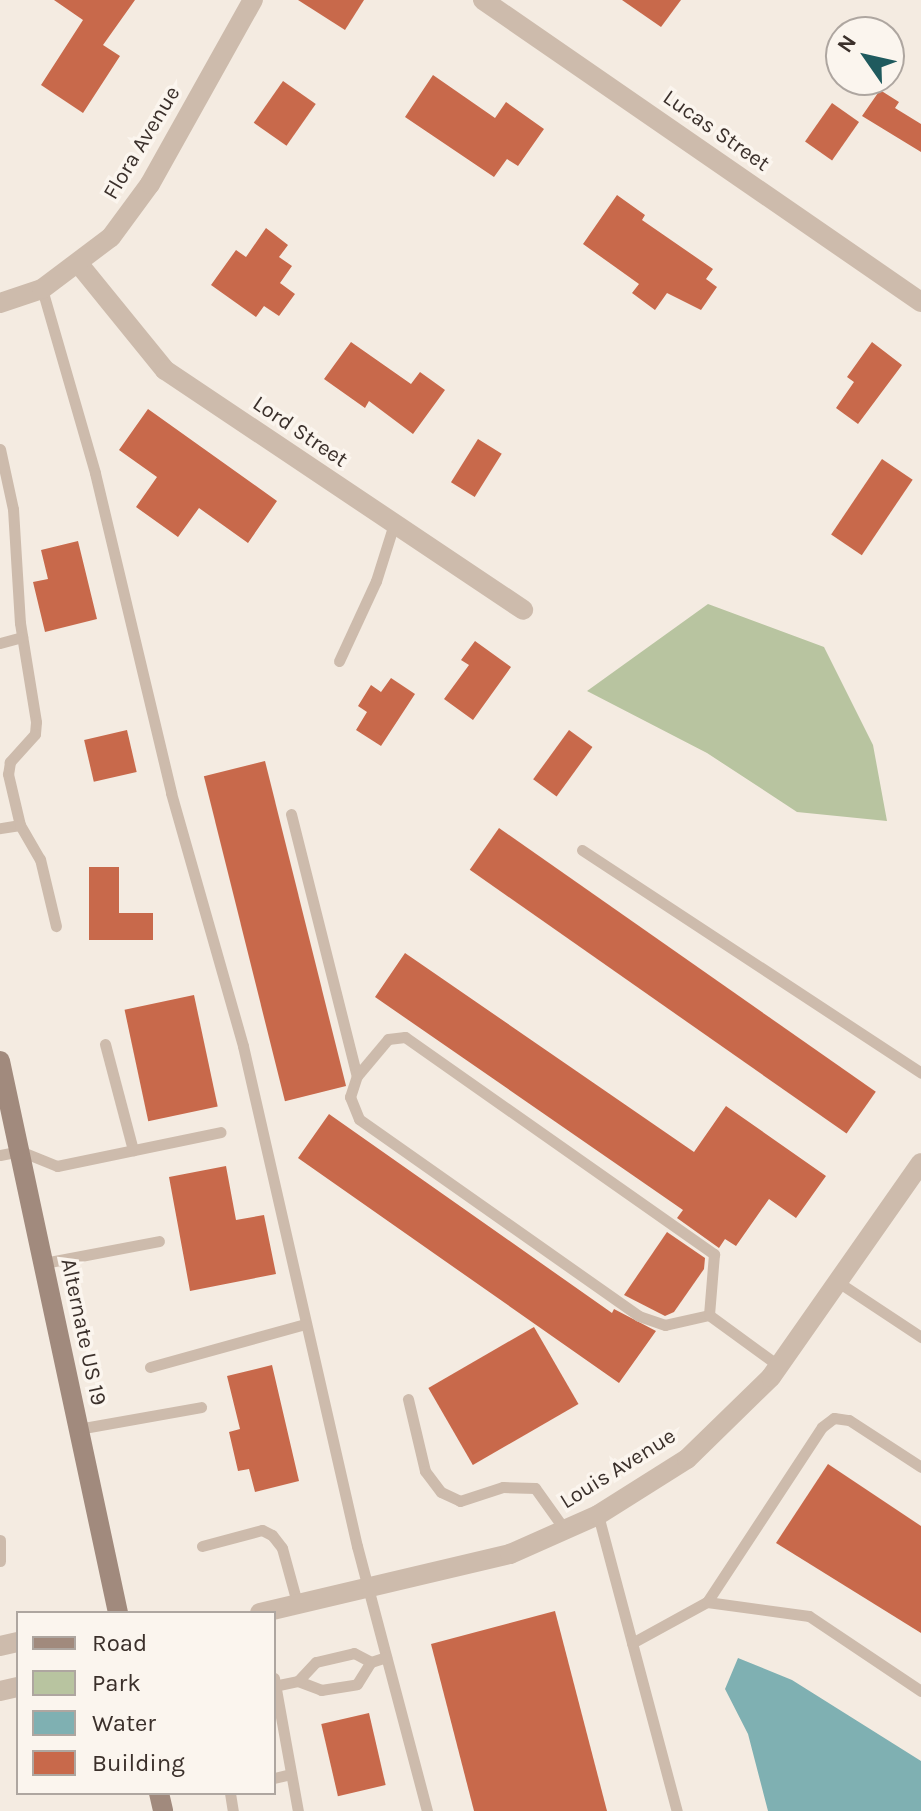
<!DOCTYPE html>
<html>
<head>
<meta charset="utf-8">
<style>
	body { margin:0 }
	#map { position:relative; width:921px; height:1811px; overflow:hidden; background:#f4ebe1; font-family:Karla,sans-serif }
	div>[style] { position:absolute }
	.green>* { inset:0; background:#b8c4a0 }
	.water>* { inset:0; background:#7fb0b2 }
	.building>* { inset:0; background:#c8694b; transform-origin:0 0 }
	.service>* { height:11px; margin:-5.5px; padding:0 5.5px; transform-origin:5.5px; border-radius:5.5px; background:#cdbbac }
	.minor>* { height:20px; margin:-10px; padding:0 10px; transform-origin:10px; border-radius:10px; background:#cdbbac }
	.tertiary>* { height:20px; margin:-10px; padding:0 10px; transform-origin:10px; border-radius:10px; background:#cdbbac }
	.secondary>* { height:20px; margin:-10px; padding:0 10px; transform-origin:10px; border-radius:10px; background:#a18a7d }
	span { translate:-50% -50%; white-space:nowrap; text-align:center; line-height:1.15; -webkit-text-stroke:7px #fbf5ee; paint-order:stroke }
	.street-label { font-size:22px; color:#3b302b }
	.legend { position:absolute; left:16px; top:1611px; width:260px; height:184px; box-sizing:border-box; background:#fbf5ee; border:2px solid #aea6a0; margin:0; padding:10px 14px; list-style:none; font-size:24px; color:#3b302b }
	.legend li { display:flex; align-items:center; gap:16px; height:40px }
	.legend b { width:40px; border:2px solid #aea6a0 }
	.north { position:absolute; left:825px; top:16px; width:80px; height:80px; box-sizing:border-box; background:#fbf5ee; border:2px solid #aea6a0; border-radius:50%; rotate:304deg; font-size:22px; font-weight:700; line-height:32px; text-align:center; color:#3b302b }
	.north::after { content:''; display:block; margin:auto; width:28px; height:36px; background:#1f5a5e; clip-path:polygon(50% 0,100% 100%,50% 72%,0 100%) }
</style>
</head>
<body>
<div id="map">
	<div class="green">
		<div style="clip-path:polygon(708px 604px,824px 647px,873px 745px,887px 821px,797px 812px,707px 753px,587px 691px)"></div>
	</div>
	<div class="water">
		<div style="clip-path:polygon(738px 1658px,792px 1680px,921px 1761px,921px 1811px,768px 1811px,748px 1734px,725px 1689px)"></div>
	</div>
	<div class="building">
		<div style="clip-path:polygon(54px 0,135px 0,103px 45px,120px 56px,83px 113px,41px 85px,83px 20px)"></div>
		<div style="clip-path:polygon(298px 0,364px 0,345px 30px)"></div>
		<div style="clip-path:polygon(622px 0,681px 0,661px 27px)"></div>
		<div style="clip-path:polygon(433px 75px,495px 118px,506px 102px,544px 129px,518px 166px,507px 159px,494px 177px,405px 117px)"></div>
		<div style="left:283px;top:81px;width:40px;height:51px;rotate:35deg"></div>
		<div style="clip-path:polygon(880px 90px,899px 102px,895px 108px,921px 124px,921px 152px,862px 116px)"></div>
		<div style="left:832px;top:103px;width:33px;height:47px;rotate:35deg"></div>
		<div style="clip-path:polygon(617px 195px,645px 215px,642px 220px,713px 269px,706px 279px,717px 287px,701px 310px,667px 293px,655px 310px,632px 293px,639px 284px,583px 244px)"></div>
		<div style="clip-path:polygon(266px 228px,288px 245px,279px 257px,292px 266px,280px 283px,295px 294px,279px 316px,264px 306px,256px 317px,211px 285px,236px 250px,246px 257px)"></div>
		<div style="clip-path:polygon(351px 342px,411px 384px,420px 372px,445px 390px,413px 434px,369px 401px,365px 408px,324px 379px)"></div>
		<div style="clip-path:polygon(872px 342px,902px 365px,858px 424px,836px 408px,854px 382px,847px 377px)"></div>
		<div style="clip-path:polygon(148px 409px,277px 501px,248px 543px,199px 508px,178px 537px,136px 507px,157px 477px,119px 450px)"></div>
		<div style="left:478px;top:439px;width:28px;height:51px;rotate:32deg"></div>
		<div style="left:882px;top:459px;width:37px;height:91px;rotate:34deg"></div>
		<div style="clip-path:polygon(78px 541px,97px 619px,45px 632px,33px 582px,48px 579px,41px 550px)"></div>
		<div style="clip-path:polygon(475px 641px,511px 667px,473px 720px,444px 699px,469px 665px,461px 660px)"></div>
		<div style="clip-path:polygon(391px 678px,415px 694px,381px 746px,356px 730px,367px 712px,358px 706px,371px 685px,381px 692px)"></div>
		<div style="left:127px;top:730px;width:43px;height:44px;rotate:77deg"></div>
		<div style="left:569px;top:730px;width:29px;height:61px;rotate:36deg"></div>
		<div style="left:265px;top:761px;width:335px;height:63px;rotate:76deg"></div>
		<div style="left:499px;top:828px;width:460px;height:51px;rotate:35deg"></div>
		<div style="clip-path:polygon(89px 867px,119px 867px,119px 913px,153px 913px,153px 940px,89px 940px)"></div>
		<div style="clip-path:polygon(405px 953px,694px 1152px,726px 1106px,826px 1176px,796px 1218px,769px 1199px,736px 1246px,725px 1239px,719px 1248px,677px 1218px,683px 1210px,375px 997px)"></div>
		<div style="left:194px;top:995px;width:114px;height:71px;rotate:78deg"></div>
		<div style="clip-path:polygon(329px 1114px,612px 1313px,614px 1309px,656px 1331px,619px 1383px,298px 1158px)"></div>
		<div style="clip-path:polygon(226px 1166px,236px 1220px,264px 1215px,276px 1274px,190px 1291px,169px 1177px)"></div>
		<div style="clip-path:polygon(667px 1232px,705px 1258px,704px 1269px,674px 1312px,665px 1316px,624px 1295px)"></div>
		<div style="left:534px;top:1327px;width:89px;height:122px;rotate:60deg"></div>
		<div style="clip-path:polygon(272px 1365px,299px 1481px,255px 1492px,249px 1469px,238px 1471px,229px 1432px,240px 1429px,227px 1376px)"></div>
		<div style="clip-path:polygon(828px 1464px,921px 1526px,921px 1633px,776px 1543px)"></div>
		<div style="clip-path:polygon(555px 1611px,607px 1811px,474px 1811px,431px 1644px)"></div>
		<div style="left:369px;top:1713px;width:74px;height:49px;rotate:77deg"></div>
	</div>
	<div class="service">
		<div style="left:42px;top:289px;width:191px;rotate:73.9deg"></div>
		<div style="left:95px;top:473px;width:329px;rotate:76.6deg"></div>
		<div style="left:171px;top:793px;width:263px;rotate:74.1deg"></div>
		<div style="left:243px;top:1046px;width:513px;rotate:77.16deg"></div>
		<div style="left:357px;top:1546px;width:274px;rotate:75.2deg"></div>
		<div style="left:0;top:449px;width:61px;rotate:77.8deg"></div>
		<div style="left:13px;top:509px;width:114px;rotate:86.5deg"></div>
		<div style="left:20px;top:623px;width:100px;rotate:80.8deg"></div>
		<div style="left:36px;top:722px;width:12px;rotate:95deg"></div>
		<div style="left:35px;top:734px;width:38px;rotate:132deg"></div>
		<div style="left:10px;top:762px;width:12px;rotate:99deg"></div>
		<div style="left:8px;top:774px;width:52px;rotate:76.8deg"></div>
		<div style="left:20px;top:825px;width:20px;rotate:171deg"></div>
		<div style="left:0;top:643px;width:23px;rotate:-15deg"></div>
		<div style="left:339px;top:661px;width:88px;rotate:-65.2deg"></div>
		<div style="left:376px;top:581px;width:60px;rotate:-72.5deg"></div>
		<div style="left:291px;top:814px;width:270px;rotate:75.9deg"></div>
		<div style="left:20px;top:825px;width:39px;rotate:60deg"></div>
		<div style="left:40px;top:859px;width:69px;rotate:76.6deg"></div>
		<div style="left:582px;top:850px;width:406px;rotate:33.3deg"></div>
		<div style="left:405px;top:1037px;width:378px;rotate:35.1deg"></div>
		<div style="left:714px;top:1254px;width:61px;rotate:94.7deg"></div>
		<div style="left:709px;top:1315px;width:45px;rotate:167.2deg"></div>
		<div style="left:665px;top:1325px;width:28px;rotate:-161deg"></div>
		<div style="left:639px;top:1316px;width:342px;rotate:-144.9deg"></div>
		<div style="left:359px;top:1119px;width:24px;rotate:-112deg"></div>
		<div style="left:350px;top:1097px;width:22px;rotate:-72deg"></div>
		<div style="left:357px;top:1076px;width:48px;rotate:-50deg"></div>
		<div style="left:388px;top:1039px;width:17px;rotate:-7deg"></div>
		<div style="left:105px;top:1044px;width:110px;rotate:75.2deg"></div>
		<div style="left:0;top:1155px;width:20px;rotate:-11deg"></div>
		<div style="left:20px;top:1151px;width:40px;rotate:22deg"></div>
		<div style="left:57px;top:1166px;width:167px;rotate:-11.7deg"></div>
		<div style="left:44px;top:1263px;width:117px;rotate:-10.8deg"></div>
		<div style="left:838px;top:1282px;width:100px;rotate:33.5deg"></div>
		<div style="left:709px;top:1315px;width:87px;rotate:36.1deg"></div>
		<div style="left:150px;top:1367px;width:161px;rotate:-15.5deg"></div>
		<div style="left:408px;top:1399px;width:74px;rotate:76.7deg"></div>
		<div style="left:425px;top:1471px;width:26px;rotate:53deg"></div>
		<div style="left:441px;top:1492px;width:21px;rotate:25deg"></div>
		<div style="left:460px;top:1501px;width:45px;rotate:-18deg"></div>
		<div style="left:503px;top:1487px;width:32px;rotate:2deg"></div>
		<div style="left:535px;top:1488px;width:52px;rotate:54.5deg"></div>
		<div style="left:78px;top:1429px;width:125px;rotate:-10.1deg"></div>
		<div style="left:598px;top:1515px;width:306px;rotate:75.1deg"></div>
		<div style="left:0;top:1540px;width:21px;rotate:90deg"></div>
		<div style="left:202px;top:1546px;width:62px;rotate:-14.9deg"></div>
		<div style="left:262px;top:1530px;width:11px;rotate:27deg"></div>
		<div style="left:272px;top:1535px;width:16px;rotate:52deg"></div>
		<div style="left:282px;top:1548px;width:60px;rotate:74.6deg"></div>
		<div style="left:707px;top:1602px;width:209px;rotate:-56.7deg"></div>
		<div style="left:822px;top:1427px;width:15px;rotate:-37deg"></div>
		<div style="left:834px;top:1418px;width:15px;rotate:8deg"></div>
		<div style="left:849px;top:1420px;width:86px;rotate:33.1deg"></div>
		<div style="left:632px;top:1643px;width:85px;rotate:-28.7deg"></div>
		<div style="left:707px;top:1602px;width:103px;rotate:7.8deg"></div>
		<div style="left:809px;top:1616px;width:135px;rotate:33.8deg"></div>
		<div style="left:274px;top:1678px;width:135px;rotate:79.8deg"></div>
		<div style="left:298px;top:1681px;width:25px;rotate:21deg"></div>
		<div style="left:321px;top:1690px;width:36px;rotate:-9deg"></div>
		<div style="left:357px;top:1684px;width:26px;rotate:-58deg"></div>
		<div style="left:274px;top:1686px;width:25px;rotate:-12deg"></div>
		<div style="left:298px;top:1681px;width:26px;rotate:-47deg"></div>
		<div style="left:316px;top:1662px;width:39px;rotate:-13deg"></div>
		<div style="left:354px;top:1653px;width:19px;rotate:28deg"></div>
		<div style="left:371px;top:1662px;width:16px;rotate:-18deg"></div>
		<div style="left:274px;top:1778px;width:17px;rotate:-13deg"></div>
		<div style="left:230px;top:1793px;width:18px;rotate:81deg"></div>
	</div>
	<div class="minor">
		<div style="left:483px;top:0;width:532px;rotate:34.59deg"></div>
		<div style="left:78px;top:263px;width:138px;rotate:50.9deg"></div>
		<div style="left:165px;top:370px;width:431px;rotate:33.8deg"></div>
	</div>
	<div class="tertiary">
		<div style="left:0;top:303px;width:44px;rotate:-18.4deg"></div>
		<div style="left:42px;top:289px;width:86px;rotate:-37deg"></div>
		<div style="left:111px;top:237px;width:66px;rotate:-53.7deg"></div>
		<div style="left:150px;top:184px;width:211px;rotate:-60.8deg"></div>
		<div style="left:260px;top:1613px;width:257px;rotate:-13.3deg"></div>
		<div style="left:510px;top:1554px;width:96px;rotate:-23.9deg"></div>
		<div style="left:598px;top:1515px;width:105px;rotate:-32.2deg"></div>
		<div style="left:687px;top:1459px;width:117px;rotate:-44.3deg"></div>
		<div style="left:771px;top:1377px;width:261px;rotate:-55deg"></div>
		<div style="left:0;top:1646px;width:18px;rotate:-13deg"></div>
		<div style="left:0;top:1691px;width:18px;rotate:-13deg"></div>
	</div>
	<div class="secondary">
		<div style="left:0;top:1061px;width:564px;rotate:77.93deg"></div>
		<div style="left:159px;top:1793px;width:18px;rotate:77deg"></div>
	</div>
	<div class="street-label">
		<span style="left:716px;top:131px;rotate:35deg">Lucas Street</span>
		<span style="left:142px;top:143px;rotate:-59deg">Flora Avenue</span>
		<span style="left:300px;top:432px;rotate:34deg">Lord Street</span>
		<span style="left:83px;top:1332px;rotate:78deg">Alternate US 19</span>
		<span style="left:618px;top:1469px;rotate:-32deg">Louis Avenue</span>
	</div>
	<ul class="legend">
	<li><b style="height:10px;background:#a18a7d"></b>Road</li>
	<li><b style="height:22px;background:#b8c4a0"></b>Park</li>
	<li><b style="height:22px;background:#7fb0b2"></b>Water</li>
	<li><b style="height:22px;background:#c8694b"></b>Building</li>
	</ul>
	<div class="north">N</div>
</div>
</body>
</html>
